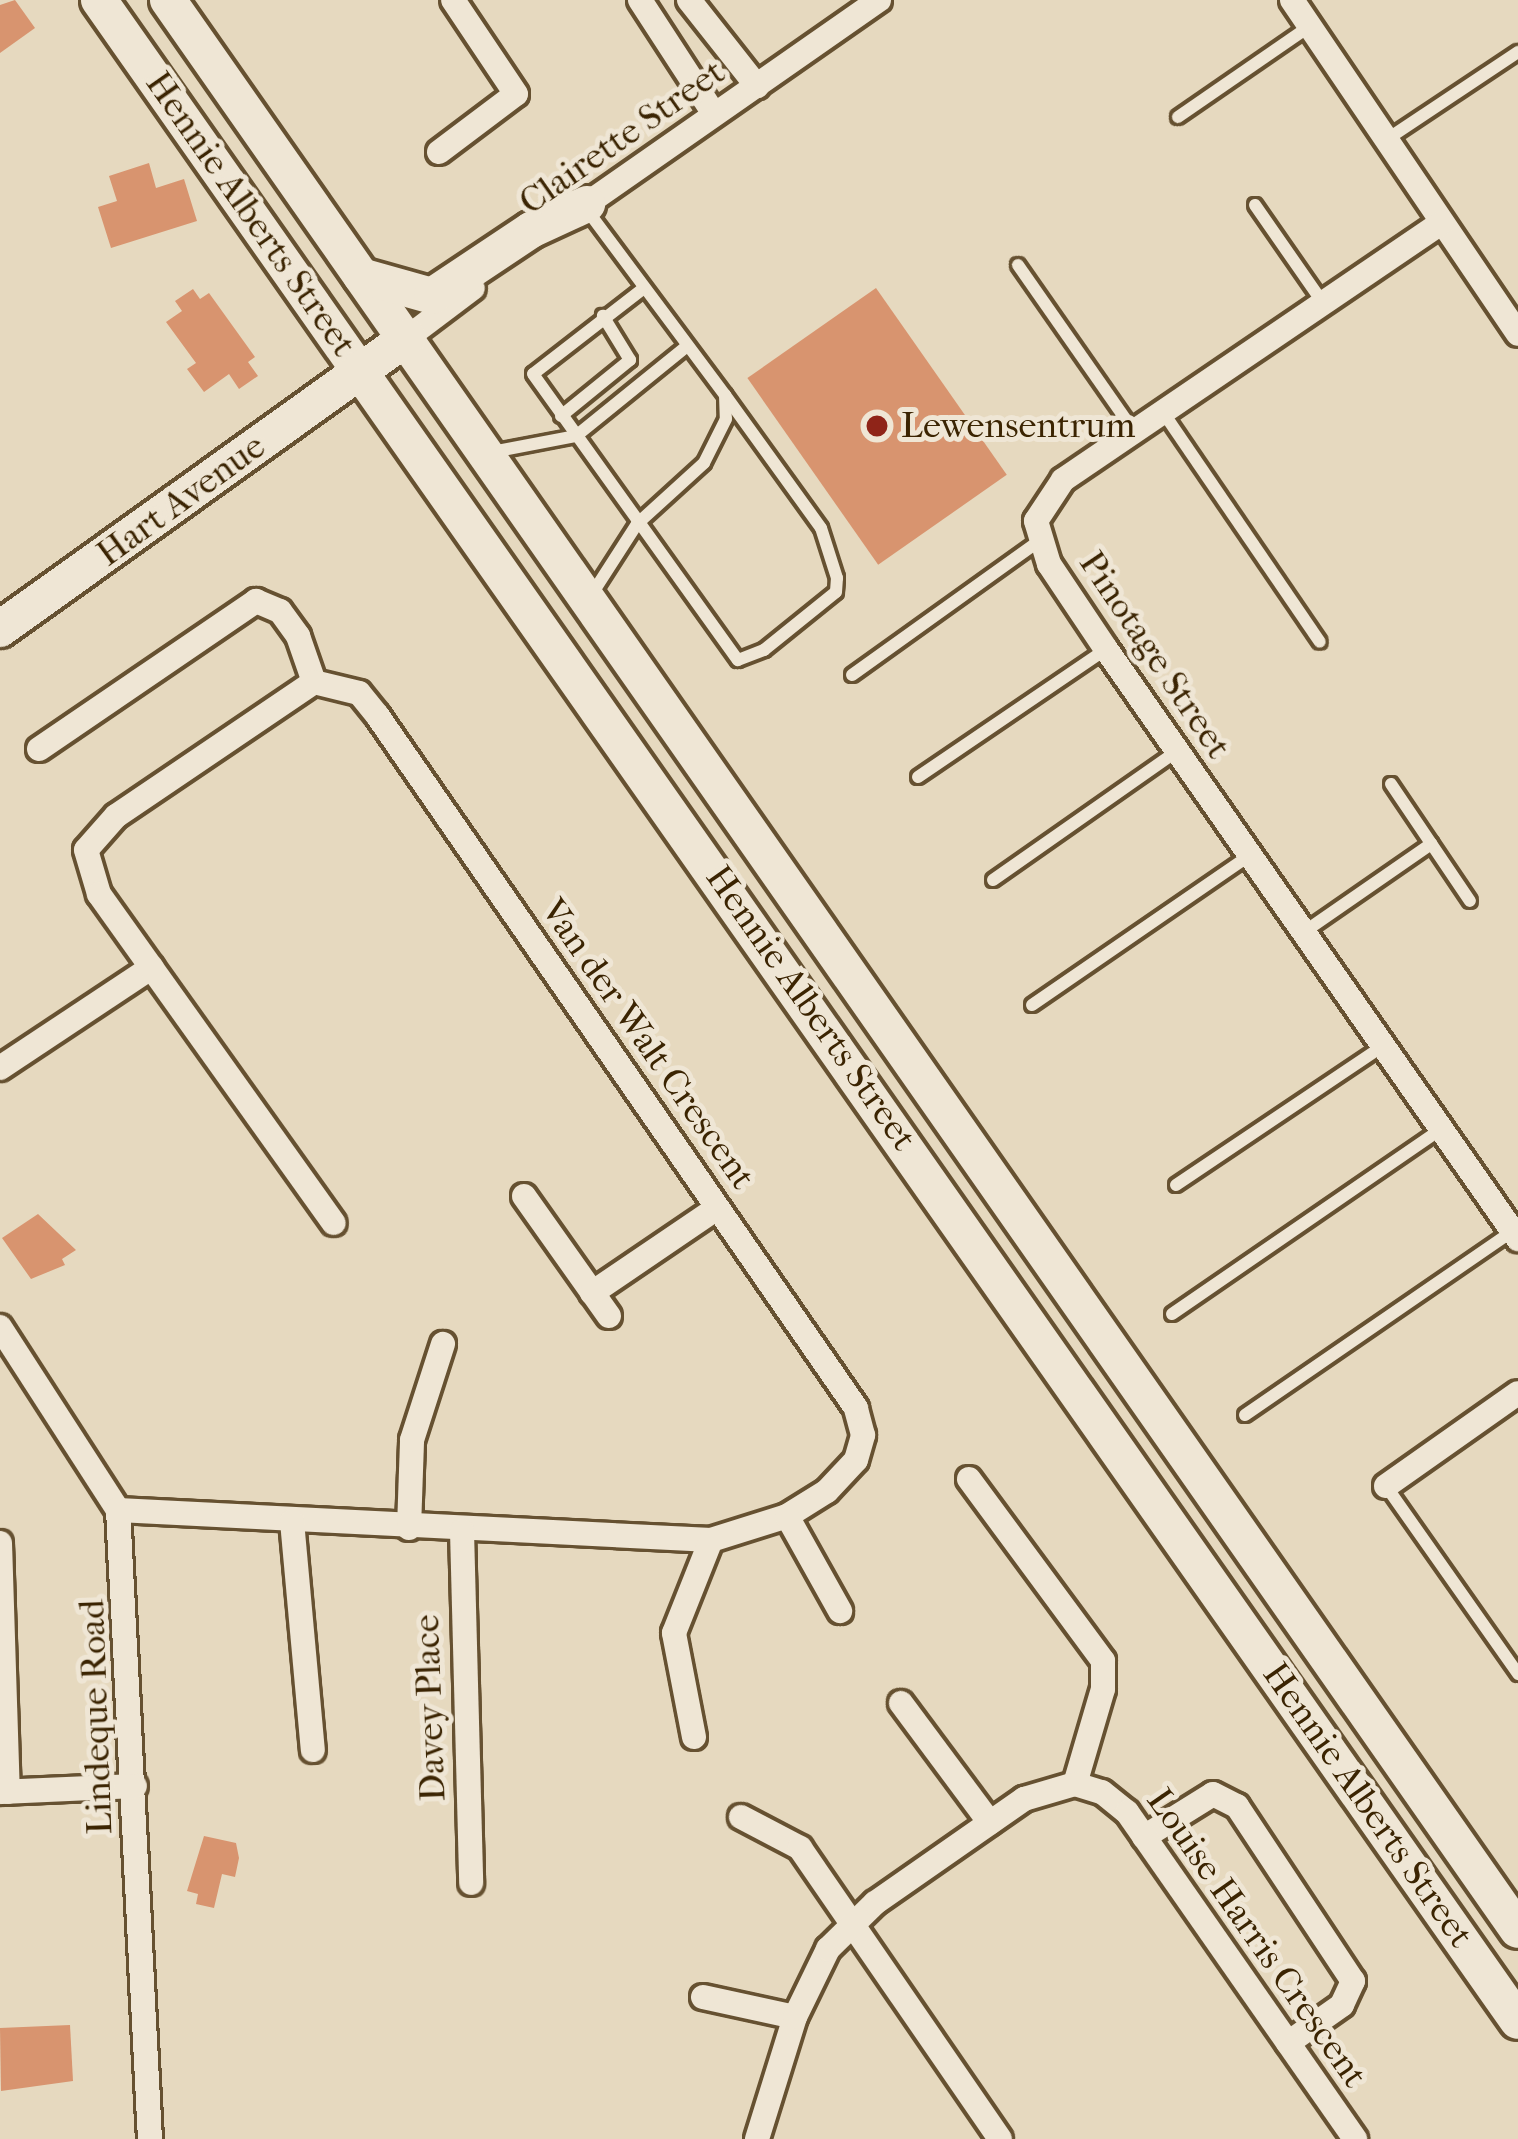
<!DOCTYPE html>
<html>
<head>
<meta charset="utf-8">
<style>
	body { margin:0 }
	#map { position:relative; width:1518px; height:2139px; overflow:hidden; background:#e6d9bf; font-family:"IM FELL French Canon",serif }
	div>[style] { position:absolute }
	.building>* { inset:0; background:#d8946f; transform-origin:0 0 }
	.roads { filter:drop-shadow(3px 0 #665131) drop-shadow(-3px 0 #665131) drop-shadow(0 3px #665131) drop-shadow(0 -3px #665131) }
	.lane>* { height:12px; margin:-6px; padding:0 6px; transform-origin:6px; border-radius:6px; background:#efe6d5 }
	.street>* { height:24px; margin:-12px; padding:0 12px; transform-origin:12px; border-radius:12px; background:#efe6d5 }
	.secondary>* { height:36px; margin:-18px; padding:0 18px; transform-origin:18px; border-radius:18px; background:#efe6d5 }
	.dots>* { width:33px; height:33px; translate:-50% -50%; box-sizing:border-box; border:6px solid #efe6d5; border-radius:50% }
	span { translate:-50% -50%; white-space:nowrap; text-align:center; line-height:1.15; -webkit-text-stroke:10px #efe6d5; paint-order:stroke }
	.street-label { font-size:36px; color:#3b2402 }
	.poi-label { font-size:36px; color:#3b2402 }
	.left { translate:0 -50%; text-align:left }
</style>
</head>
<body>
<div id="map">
	<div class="building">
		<div style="clip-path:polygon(15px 0,35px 28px,0 53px,0 5px)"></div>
		<div style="clip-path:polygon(149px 163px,156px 188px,184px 179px,197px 221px,111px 248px,98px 207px,117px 201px,109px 176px)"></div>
		<div style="left:876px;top:288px;width:228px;height:157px;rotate:55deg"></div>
		<div style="clip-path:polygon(193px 289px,200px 299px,209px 293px,255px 357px,248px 362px,258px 376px,239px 389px,229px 374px,204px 392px,187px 369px,196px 363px,166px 322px,182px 311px,175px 301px)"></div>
		<div style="clip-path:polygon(38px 1214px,76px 1250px,62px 1259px,65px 1265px,31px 1279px,2px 1238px)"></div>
		<div style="clip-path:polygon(204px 1836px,236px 1843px,239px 1858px,235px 1877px,222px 1874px,214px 1908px,196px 1904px,198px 1894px,187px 1891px)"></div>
		<div style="clip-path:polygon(70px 2025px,73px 2081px,1px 2091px,0 2028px)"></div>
	</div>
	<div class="roads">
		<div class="lane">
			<div style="left:1178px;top:117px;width:160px;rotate:-34.6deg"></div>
			<div style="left:1386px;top:140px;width:159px;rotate:-33.7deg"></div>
			<div style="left:1255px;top:205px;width:119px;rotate:55.2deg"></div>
			<div style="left:587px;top:210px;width:231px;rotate:53.3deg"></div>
			<div style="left:725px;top:395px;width:24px;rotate:88deg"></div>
			<div style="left:726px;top:419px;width:49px;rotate:116.6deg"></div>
			<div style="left:704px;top:463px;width:91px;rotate:137.7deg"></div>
			<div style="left:637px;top:524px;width:83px;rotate:122.7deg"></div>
			<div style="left:1018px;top:265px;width:203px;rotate:55.1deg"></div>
			<div style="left:644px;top:288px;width:140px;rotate:142.2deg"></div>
			<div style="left:533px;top:374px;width:352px;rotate:54.4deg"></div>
			<div style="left:738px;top:660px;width:28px;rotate:-21deg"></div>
			<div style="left:764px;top:650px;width:92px;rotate:-38.9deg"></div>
			<div style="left:836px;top:592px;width:14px;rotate:-86deg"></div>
			<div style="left:837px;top:578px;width:52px;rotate:-107.7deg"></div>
			<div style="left:821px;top:528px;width:164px;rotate:-125.8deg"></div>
			<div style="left:1163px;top:412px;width:278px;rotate:55.7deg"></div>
			<div style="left:561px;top:416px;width:89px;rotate:-39.1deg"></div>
			<div style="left:630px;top:360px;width:52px;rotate:-121.5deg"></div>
			<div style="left:492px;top:452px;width:86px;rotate:-10.8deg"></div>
			<div style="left:576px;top:436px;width:141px;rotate:-39deg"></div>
			<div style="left:852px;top:675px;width:229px;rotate:-35.6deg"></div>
			<div style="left:918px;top:777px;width:227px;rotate:-34.2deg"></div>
			<div style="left:1391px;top:784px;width:141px;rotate:56deg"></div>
			<div style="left:993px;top:880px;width:225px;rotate:-35deg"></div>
			<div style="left:1304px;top:932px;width:155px;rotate:-34.7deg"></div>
			<div style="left:1032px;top:1005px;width:265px;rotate:-34.5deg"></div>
			<div style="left:1176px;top:1185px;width:249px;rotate:-33.9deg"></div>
			<div style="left:1172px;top:1314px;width:326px;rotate:-34.5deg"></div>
			<div style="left:1245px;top:1415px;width:325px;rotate:-34.5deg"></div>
			<div style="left:1386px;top:1486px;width:230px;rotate:54.9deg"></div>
		</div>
		<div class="street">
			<div style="left:640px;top:0;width:136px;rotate:57deg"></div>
			<div style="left:689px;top:0;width:110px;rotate:51.7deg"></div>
			<div style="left:1292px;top:0;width:403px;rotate:55.9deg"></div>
			<div style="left:439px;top:152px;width:96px;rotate:-37deg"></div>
			<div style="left:516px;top:94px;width:113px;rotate:-123.8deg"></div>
			<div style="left:578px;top:210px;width:367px;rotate:-34.9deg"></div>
			<div style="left:1441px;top:223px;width:457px;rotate:145.8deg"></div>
			<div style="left:1063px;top:480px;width:49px;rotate:123.4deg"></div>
			<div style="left:1036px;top:521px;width:45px;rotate:73.2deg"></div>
			<div style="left:1049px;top:564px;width:102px;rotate:56.2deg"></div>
			<div style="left:1106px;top:649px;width:720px;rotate:55.07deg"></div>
			<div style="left:408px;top:337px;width:81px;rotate:-37deg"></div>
			<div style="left:39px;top:749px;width:263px;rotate:-34.3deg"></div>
			<div style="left:256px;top:601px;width:26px;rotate:23deg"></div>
			<div style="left:280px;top:611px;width:31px;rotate:54deg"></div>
			<div style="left:298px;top:636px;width:49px;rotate:70.8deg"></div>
			<div style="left:0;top:1068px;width:182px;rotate:-33.6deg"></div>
			<div style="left:524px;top:1196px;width:147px;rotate:54.7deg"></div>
			<div style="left:592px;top:1293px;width:151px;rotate:-34.2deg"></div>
			<div style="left:0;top:1327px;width:218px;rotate:57.2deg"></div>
			<div style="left:118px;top:1510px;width:630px;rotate:87.09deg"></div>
			<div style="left:969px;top:1479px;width:226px;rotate:53.6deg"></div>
			<div style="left:1103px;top:1661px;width:28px;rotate:90deg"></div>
			<div style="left:1103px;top:1689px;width:99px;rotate:106.4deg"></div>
			<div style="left:1386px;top:1486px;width:161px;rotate:-35.2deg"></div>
			<div style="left:118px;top:1510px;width:594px;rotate:2.9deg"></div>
			<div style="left:711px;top:1540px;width:80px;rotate:-17.5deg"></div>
			<div style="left:787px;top:1516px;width:47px;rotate:-32deg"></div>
			<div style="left:827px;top:1491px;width:42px;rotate:-46.9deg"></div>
			<div style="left:856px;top:1460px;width:26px;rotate:-74deg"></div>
			<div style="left:863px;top:1435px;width:28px;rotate:-105deg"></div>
			<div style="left:856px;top:1408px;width:842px;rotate:-124.65deg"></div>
			<div style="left:377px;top:715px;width:28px;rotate:-129deg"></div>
			<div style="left:359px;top:693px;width:46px;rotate:-166.3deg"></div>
			<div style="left:314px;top:682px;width:239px;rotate:145.9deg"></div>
			<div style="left:116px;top:816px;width:45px;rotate:131.4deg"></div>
			<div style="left:86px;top:850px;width:46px;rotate:73.5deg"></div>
			<div style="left:99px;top:894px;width:404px;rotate:54.5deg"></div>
			<div style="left:787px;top:1516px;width:109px;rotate:60.8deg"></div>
			<div style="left:292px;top:1521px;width:230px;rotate:84.8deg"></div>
			<div style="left:409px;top:1528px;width:88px;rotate:-88deg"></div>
			<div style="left:412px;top:1440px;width:101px;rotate:-72.1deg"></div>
			<div style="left:462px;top:1531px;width:352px;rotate:88.5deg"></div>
			<div style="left:0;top:1543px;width:249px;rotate:88.2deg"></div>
			<div style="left:901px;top:1703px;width:149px;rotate:53.4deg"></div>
			<div style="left:694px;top:1737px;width:106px;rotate:-100.9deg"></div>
			<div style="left:674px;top:1633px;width:100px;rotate:-68.3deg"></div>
			<div style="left:0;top:1792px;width:135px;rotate:-2.5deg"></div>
			<div style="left:741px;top:1817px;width:67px;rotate:27.7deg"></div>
			<div style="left:800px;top:1848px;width:353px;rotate:55.5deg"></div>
			<div style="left:1144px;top:1837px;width:81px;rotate:-31.9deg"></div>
			<div style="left:1213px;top:1794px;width:27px;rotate:27deg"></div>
			<div style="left:1237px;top:1806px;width:210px;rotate:56.5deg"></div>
			<div style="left:1353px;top:1981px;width:26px;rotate:115deg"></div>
			<div style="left:1342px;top:2005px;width:66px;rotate:144.9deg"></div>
			<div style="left:703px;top:1997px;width:94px;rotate:12.3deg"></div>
			<div style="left:757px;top:2139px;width:128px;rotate:-72.7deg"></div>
			<div style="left:795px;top:2017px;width:76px;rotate:-64.1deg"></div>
			<div style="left:828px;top:1949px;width:66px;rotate:-44.4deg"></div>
			<div style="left:875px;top:1903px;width:182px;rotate:-34.9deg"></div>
			<div style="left:1024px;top:1799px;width:53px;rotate:-16.4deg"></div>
			<div style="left:1075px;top:1784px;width:28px;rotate:17deg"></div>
			<div style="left:1102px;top:1792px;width:32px;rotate:39deg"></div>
			<div style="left:1127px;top:1812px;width:399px;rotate:55.1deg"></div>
		</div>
		<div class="secondary">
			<div style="left:99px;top:0;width:2469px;rotate:54.93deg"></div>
			<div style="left:168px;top:0;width:2355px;rotate:55.03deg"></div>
			<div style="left:361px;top:276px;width:74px;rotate:15.7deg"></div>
			<div style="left:432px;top:296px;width:119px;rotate:-33.7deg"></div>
			<div style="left:531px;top:230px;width:62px;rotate:-24.9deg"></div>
			<div style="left:0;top:629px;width:502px;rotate:-35.59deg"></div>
		</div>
	</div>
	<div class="dots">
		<div style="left:877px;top:426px;background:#8f2418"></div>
	</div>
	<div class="street-label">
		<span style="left:622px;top:137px;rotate:-35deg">Clairette Street</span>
		<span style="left:251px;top:214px;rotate:55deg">Hennie Alberts Street</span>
		<span style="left:181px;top:500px;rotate:-36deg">Hart Avenue</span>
		<span style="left:1155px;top:655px;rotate:56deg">Pinotage Street</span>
		<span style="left:811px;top:1008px;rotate:55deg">Hennie Alberts Street</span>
		<span style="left:648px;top:1044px;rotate:55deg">Van der Walt Crescent</span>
		<span style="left:430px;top:1708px;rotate:-92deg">Davey Place</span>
		<span style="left:96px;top:1717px;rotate:-92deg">Lindeque Road</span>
		<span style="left:1368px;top:1805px;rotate:55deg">Hennie Alberts Street</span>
		<span style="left:1257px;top:1938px;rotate:55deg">Louise Harris Crescent</span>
	</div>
	<div class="poi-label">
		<span class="left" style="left:901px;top:426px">Lewensentrum</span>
	</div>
</div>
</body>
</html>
